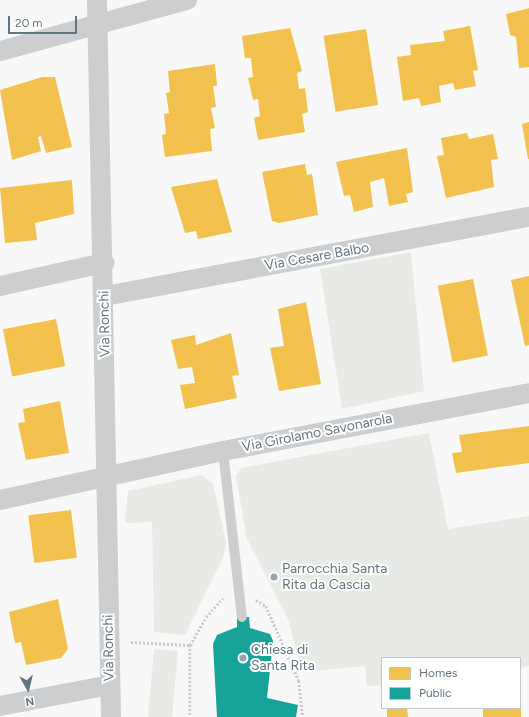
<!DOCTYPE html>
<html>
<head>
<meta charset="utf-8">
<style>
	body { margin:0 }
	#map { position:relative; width:529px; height:717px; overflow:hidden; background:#f8f8f8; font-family:Figtree,sans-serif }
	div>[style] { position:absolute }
	.green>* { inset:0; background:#e7eae5; transform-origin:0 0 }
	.homes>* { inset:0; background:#f2c14e; transform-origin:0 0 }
	.public>* { inset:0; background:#17a398 }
	.path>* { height:2.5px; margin-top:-1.25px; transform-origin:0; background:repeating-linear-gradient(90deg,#cacbcc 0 2px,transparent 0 4px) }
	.service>* { height:10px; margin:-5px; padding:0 5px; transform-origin:5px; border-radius:5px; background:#cdcecf }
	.minor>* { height:20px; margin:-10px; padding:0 10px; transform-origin:10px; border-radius:10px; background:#cdcecf }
	.dots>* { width:11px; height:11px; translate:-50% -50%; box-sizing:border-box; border:2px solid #fff; border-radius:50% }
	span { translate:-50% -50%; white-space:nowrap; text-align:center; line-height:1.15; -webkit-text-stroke:4px #fff; paint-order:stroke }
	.street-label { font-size:14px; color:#647582 }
	.poi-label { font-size:14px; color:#647582 }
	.left { translate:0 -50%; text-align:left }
	.legend { position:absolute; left:381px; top:657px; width:140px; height:52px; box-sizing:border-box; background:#fff; border:1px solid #c1c8cd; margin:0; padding:5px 7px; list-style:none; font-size:12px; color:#647582 }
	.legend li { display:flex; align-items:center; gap:8px; height:20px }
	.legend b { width:20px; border:1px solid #c1c8cd }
	.north { position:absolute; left:8px; top:669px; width:40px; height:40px; -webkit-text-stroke:3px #fff; paint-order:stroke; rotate:172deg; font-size:11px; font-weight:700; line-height:16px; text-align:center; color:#647582 }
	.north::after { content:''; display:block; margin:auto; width:14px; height:18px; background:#647582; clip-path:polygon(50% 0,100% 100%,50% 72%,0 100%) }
	.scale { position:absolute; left:8px; top:16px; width:69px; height:18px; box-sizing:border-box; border:2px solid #647582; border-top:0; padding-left:5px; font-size:12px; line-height:14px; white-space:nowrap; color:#647582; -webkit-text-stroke:3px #fff; paint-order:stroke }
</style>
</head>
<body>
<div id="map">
	<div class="green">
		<div style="clip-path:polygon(411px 252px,424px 391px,342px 409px,320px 269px)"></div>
		<div style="clip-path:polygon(429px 433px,448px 529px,529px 516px,529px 666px,520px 668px,520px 658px,382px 658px,382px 685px,367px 686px,365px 666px,302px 672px,288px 619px,247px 539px,236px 476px,241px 468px)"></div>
		<div style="clip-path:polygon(202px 475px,213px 484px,226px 542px,223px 558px,185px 635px,154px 632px,152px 522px,125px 523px,128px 491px)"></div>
		<div style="left:154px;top:649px;width:24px;height:68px;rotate:5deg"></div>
	</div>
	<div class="homes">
		<div style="clip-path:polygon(529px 8px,529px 67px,519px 68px,516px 37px,510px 35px,506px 14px)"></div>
		<div style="clip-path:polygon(470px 26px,478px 70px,473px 71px,476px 86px,455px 90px,453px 83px,439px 86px,441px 102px,421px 106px,419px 98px,403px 101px,397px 57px,411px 55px,410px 45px,445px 41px,443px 31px)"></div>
		<div style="clip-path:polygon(290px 28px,302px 71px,297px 73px,299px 89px,305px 88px,308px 112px,302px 114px,305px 132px,258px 140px,254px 118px,260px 116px,258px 99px,253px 100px,248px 78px,253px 77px,251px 58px,245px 58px,242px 36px)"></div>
		<div style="left:366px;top:29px;width:77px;height:43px;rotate:81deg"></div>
		<div style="clip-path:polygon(215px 64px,217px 86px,213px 86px,216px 107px,211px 108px,215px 128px,210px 129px,212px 151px,165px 157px,162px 135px,166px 134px,164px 114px,169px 113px,166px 93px,170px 92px,168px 71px)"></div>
		<div style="clip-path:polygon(42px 77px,55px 77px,72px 147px,46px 153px,41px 136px,38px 137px,41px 151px,12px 160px,0 90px)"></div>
		<div style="clip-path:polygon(529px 122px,529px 159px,528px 159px,522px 124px)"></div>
		<div style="clip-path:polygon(467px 133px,469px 139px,493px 134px,498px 159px,491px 160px,494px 187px,446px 198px,437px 156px,444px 155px,441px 138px)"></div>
		<div style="clip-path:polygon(407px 148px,413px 192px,406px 194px,408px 202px,389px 206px,384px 178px,370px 182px,373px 207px,354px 212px,350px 195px,344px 196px,336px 162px)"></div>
		<div style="clip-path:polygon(305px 164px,307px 175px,312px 174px,318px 215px,279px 223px,272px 221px,262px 172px)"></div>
		<div style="clip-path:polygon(217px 179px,232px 232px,198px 239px,196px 231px,185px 233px,171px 187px)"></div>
		<div style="clip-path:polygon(72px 180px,74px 214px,35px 223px,37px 240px,5px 243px,0 188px)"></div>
		<div style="clip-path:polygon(529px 276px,529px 345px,525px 346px,511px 280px)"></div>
		<div style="left:473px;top:279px;width:78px;height:36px;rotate:79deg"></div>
		<div style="clip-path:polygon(306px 302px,321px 384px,279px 391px,270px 348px,284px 346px,278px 309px)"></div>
		<div style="left:56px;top:319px;width:48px;height:54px;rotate:79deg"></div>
		<div style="clip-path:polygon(231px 333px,239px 375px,232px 376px,237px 398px,185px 409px,180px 385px,195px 383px,192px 367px,178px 369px,171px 340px,195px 335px,196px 345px)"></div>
		<div style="clip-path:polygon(60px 401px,69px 453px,26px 460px,18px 423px,25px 422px,23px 409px)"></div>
		<div style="clip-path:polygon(529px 426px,529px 463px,456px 473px,452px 453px,462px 452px,459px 435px)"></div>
		<div style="left:71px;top:510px;width:48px;height:43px;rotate:83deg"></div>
		<div style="clip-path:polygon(58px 599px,68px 649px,61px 658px,26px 665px,21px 642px,15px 643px,9px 612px)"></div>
		<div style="clip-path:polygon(407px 708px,408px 717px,387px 717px,387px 709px)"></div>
		<div style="left:483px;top:708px;width:38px;height:9px"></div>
	</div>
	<div class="public">
		<div style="clip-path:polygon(237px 617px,249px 617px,250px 628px,270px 634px,273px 641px,267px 698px,298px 705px,296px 717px,217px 717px,213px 644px,217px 635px,237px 627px)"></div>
	</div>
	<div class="path">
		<div style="left:256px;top:600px;width:12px;rotate:31deg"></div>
		<div style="left:266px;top:606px;width:82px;rotate:66.3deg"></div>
		<div style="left:299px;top:681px;width:36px;rotate:84deg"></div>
		<div style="left:131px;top:642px;width:59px;rotate:2.9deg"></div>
		<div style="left:190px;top:645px;width:32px;rotate:-60deg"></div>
		<div style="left:206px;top:617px;width:25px;rotate:-48deg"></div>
		<div style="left:190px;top:645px;width:72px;rotate:90deg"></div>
	</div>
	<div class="service">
		<div style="left:223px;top:451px;width:167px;rotate:83.5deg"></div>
	</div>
	<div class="minor">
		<div style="left:97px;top:0;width:717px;rotate:88.88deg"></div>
		<div style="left:0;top:51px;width:194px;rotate:-15.3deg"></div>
		<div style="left:0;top:286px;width:107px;rotate:-12.5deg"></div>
		<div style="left:105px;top:296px;width:431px;rotate:-10.6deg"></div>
		<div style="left:0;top:500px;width:228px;rotate:-12.4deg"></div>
		<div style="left:223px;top:451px;width:311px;rotate:-10.7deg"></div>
		<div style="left:0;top:706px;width:112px;rotate:-10.8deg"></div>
	</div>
	<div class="dots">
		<div style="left:274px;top:577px;background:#98a3ab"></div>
		<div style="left:243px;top:658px;background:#98a3ab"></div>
	</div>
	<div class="street-label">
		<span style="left:317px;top:257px;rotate:-10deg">Via Cesare Balbo</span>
		<span style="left:105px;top:324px;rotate:-91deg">Via Ronchi</span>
		<span style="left:317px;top:433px;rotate:-11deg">Via Girolamo Savonarola</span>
		<span style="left:109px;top:648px;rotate:-91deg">Via Ronchi</span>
	</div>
	<div class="poi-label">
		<span class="left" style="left:282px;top:577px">Parrocchia Santa<br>Rita da Cascia</span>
		<span class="left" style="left:251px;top:658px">Chiesa di<br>Santa Rita</span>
	</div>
	<ul class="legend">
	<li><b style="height:11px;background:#f2c14e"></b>Homes</li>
	<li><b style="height:11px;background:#17a398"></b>Public</li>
	</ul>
	<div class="north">N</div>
	<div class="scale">20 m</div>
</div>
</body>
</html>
